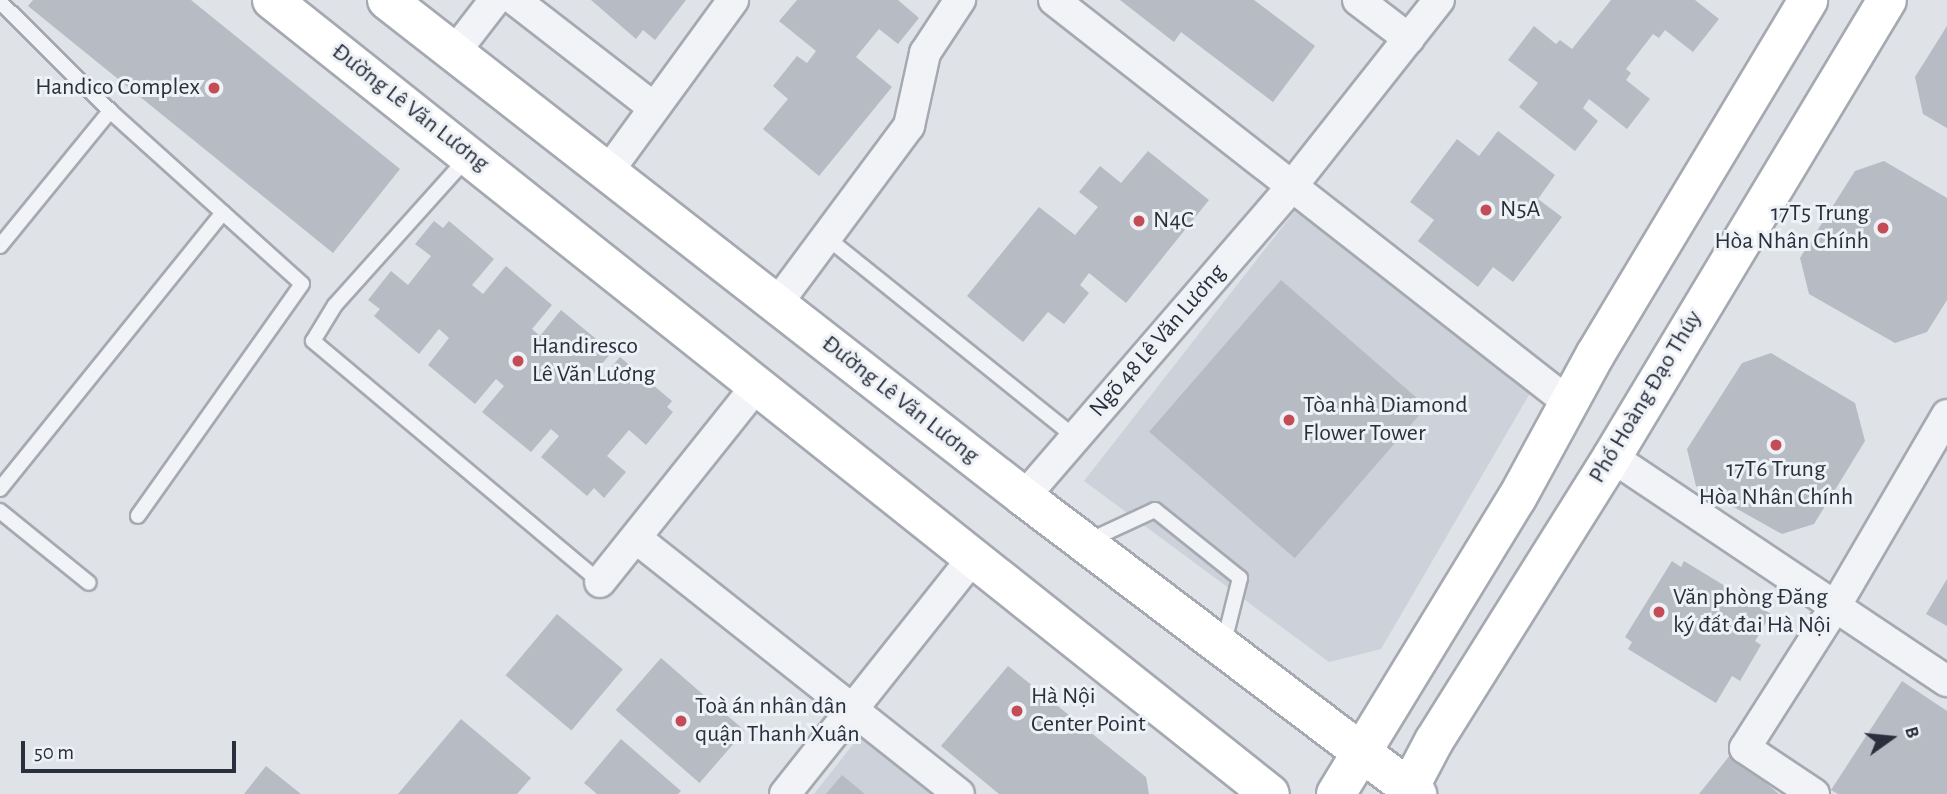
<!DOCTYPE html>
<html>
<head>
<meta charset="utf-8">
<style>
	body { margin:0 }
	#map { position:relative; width:1947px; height:794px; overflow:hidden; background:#dfe2e7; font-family:"Alegreya Sans",sans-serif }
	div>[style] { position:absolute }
	.built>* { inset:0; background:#cdd1d9 }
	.building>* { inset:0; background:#b7bbc3; transform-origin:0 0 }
	.roads { filter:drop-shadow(2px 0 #a5a9b1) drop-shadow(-2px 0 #a5a9b1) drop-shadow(0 2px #a5a9b1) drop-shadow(0 -2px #a5a9b1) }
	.service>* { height:14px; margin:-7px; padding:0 7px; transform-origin:7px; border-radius:7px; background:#f1f3f6 }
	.minor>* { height:30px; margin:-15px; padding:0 15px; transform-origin:15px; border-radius:15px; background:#f1f3f6 }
	.secondary>* { height:38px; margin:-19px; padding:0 19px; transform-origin:19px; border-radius:19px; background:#fff }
	.primary>* { height:38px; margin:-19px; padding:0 19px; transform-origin:19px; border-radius:19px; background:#fff }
	.dots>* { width:19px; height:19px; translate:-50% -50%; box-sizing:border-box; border:4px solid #eef1f5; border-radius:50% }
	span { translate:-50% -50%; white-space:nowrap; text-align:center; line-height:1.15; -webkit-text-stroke:6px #eef1f5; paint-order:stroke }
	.poi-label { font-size:24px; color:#292f3d }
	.right { translate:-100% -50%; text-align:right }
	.left { translate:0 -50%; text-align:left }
	.street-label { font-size:24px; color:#292f3d }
	.north { position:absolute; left:1856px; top:703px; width:70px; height:70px; -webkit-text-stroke:5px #eef1f5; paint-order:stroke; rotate:75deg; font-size:19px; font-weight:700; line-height:28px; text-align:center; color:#292f3d }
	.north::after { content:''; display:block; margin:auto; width:24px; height:32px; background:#292f3d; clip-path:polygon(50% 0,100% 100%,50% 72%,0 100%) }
	.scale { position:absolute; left:21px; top:741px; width:215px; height:32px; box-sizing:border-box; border:4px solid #292f3d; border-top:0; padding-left:9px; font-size:21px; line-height:24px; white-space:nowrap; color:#292f3d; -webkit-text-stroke:5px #eef1f5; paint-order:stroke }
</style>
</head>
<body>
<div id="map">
	<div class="built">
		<div style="clip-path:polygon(1298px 207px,1533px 388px,1381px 649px,1329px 662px,1084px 481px)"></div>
		<div style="clip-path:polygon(862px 733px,937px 794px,814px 794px)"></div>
	</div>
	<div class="building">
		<div style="clip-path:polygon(33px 0,191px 0,400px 169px,333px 253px,28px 6px)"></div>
		<div style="clip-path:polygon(591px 0,686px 0,655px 40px,643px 30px,636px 39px)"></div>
		<div style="clip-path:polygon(797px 0,898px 0,919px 18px,898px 44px,879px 29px,856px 57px,892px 87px,819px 176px,763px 129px,788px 99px,773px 86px,797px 56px,807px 63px,816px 51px,779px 21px)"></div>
		<div style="clip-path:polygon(1120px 0,1254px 0,1315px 46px,1273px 102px,1181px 32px,1174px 42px)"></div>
		<div style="clip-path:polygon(1611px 0,1695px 0,1719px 19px,1693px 52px,1665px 30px,1659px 38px,1653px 34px,1626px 69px,1631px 73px,1626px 80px,1650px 99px,1627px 129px,1589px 99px,1583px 108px,1598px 121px,1575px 151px,1519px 107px,1538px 83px,1508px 60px,1534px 26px,1556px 44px,1560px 40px,1572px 49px)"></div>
		<div style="clip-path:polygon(1947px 26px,1947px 128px,1923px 114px,1915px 77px)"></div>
		<div style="clip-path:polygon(1498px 131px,1555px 175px,1538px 199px,1562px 217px,1513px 282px,1493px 267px,1478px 287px,1418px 241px,1434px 220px,1410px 202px,1457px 139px,1479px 156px)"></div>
		<div style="clip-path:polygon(1148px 151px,1209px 200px,1126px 303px,1089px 273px,1080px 285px,1089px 293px,1064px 324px,1048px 312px,1023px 342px,967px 296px,1039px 207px,1075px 235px,1098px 207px,1079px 192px,1100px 166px,1121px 183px)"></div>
		<div style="clip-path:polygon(1884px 161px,1947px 198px,1947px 300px,1927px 332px,1895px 343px,1809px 294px,1800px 258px,1855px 171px)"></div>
		<div style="clip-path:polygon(434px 221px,443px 228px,449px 221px,494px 259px,472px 285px,483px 294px,506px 266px,552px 305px,532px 329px,540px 336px,561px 310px,612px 352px,589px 379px,596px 385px,620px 357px,672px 401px,667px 407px,673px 412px,646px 445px,629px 430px,607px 456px,626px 472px,604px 498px,594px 488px,587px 496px,541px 457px,559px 436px,551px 429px,531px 452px,482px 412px,504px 386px,496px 379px,475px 404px,428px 365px,449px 338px,439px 329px,419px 354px,374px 316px,380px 309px,368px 300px,391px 271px,408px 285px,431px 256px,415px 244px)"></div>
		<div style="left:1281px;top:280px;width:193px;height:201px;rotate:41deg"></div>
		<div style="clip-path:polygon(1771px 353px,1855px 403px,1865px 441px,1814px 524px,1782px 534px,1696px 486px,1687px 449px,1742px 363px)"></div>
		<div style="clip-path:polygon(1672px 561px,1681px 567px,1684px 561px,1771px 614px,1755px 641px,1761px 645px,1740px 681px,1732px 676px,1716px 703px,1628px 649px,1632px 642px,1625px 637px)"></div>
		<div style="clip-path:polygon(1947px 579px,1947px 626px,1926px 614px)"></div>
		<div style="left:557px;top:614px;width:86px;height:80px;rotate:40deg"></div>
		<div style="left:661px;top:658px;width:111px;height:69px;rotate:41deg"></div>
		<div style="clip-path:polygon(1008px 666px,1146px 777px,1149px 794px,999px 794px,941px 746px)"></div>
		<div style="clip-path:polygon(1902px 681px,1947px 711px,1947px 794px,1838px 794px,1831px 790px)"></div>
		<div style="clip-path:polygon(461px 719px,531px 778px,517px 794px,398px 794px)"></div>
		<div style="clip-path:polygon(621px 739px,681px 791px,678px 794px,597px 794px,584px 783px)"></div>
		<div style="clip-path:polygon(1731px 754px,1779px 794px,1699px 794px)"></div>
		<div style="clip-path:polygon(266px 766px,301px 794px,244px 794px)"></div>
		<div style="clip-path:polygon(842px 775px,865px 794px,826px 794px)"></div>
	</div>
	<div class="roads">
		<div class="service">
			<div style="left:0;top:2px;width:155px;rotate:44.7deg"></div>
			<div style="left:110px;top:111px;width:258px;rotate:42deg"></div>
			<div style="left:302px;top:284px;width:284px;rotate:125.3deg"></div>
			<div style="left:467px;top:158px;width:198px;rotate:131.9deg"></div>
			<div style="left:335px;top:305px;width:42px;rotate:121.4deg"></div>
			<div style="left:313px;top:341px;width:375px;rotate:40deg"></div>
			<div style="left:826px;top:237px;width:319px;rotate:38.8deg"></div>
			<div style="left:0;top:246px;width:174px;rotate:-50.8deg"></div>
			<div style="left:0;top:489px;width:355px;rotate:-51.1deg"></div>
			<div style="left:0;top:511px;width:114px;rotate:39deg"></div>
			<div style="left:1088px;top:541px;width:74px;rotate:-24.8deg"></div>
			<div style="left:1155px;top:510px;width:109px;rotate:38.7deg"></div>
			<div style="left:1240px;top:578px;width:70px;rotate:104deg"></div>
		</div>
		<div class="minor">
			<div style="left:515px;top:0;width:176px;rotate:37.8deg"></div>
			<div style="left:1054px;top:0;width:654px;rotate:38.04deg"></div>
			<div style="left:1358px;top:0;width:64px;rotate:37.4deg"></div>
			<div style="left:454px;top:53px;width:67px;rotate:-52.3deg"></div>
			<div style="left:607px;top:173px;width:214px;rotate:-53.9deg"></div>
			<div style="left:776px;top:305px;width:223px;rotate:-53.4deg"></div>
			<div style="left:909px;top:126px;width:75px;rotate:-77.6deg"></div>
			<div style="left:925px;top:53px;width:64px;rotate:-56.6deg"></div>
			<div style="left:1612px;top:457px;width:403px;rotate:33.8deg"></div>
			<div style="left:1024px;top:497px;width:411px;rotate:-49.2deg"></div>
			<div style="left:1292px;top:186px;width:237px;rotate:-51.7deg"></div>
			<div style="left:636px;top:538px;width:412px;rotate:38.4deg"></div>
			<div style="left:600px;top:582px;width:252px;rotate:-51.4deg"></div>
			<div style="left:785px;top:794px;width:300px;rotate:-51.5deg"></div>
			<div style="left:1814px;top:794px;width:83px;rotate:-146.3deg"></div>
			<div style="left:1745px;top:748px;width:169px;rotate:-57.5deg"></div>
			<div style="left:1836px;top:605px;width:220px;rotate:-59.7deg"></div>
		</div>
		<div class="secondary">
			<div style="left:1336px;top:794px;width:347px;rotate:-58.6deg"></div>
			<div style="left:1517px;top:498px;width:163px;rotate:-61.4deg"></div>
			<div style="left:1595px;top:355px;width:414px;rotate:-59deg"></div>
			<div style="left:1406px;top:794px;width:60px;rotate:-62.2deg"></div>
			<div style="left:1434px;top:741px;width:335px;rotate:-57.9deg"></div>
			<div style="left:1612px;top:457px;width:533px;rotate:-58.96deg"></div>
		</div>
		<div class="primary">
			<div style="left:272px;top:0;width:1275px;rotate:38.51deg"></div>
			<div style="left:387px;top:0;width:808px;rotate:37.96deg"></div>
			<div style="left:1024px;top:497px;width:493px;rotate:37.1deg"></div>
		</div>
	</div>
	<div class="dots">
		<div style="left:214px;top:88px;background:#c44c57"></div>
		<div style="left:1486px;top:210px;background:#c44c57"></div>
		<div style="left:1139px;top:221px;background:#c44c57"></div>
		<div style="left:1883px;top:228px;background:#c44c57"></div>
		<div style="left:518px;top:361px;background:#c44c57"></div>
		<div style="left:1289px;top:420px;background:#c44c57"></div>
		<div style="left:1776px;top:445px;background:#c44c57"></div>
		<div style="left:1659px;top:612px;background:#c44c57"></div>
		<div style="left:1017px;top:711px;background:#c44c57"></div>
		<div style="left:681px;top:721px;background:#c44c57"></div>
	</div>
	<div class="poi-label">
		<span class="right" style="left:200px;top:88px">Handico Complex</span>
		<span class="left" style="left:1500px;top:210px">N5A</span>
		<span class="right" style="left:1869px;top:228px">17T5 Trung<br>Hòa Nhân Chính</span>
		<span class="left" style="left:1153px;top:221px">N4C</span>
		<span class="left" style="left:532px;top:361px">Handiresco<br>Lê Văn Lương</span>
		<span class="left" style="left:1303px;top:420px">Tòa nhà Diamond<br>Flower Tower</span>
		<span style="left:1776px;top:484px">17T6 Trung<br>Hòa Nhân Chính</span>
		<span class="left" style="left:1673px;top:612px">Văn phòng Đăng<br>ký đất đai Hà Nội</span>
		<span class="left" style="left:1031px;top:711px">Hà Nội<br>Center Point</span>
		<span class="left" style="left:695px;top:721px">Toà án nhân dân<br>quận Thanh Xuân</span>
	</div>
	<div class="street-label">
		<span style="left:410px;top:108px;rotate:38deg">Đường Lê Văn Lương</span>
		<span style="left:1158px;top:341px;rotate:-49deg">Ngõ 48 Lê Văn Lương</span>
		<span style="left:1646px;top:397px;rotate:-59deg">Phố Hoàng Đạo Thúy</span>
		<span style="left:900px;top:400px;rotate:38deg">Đường Lê Văn Lương</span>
	</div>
	<div class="north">B</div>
	<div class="scale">50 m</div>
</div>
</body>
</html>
